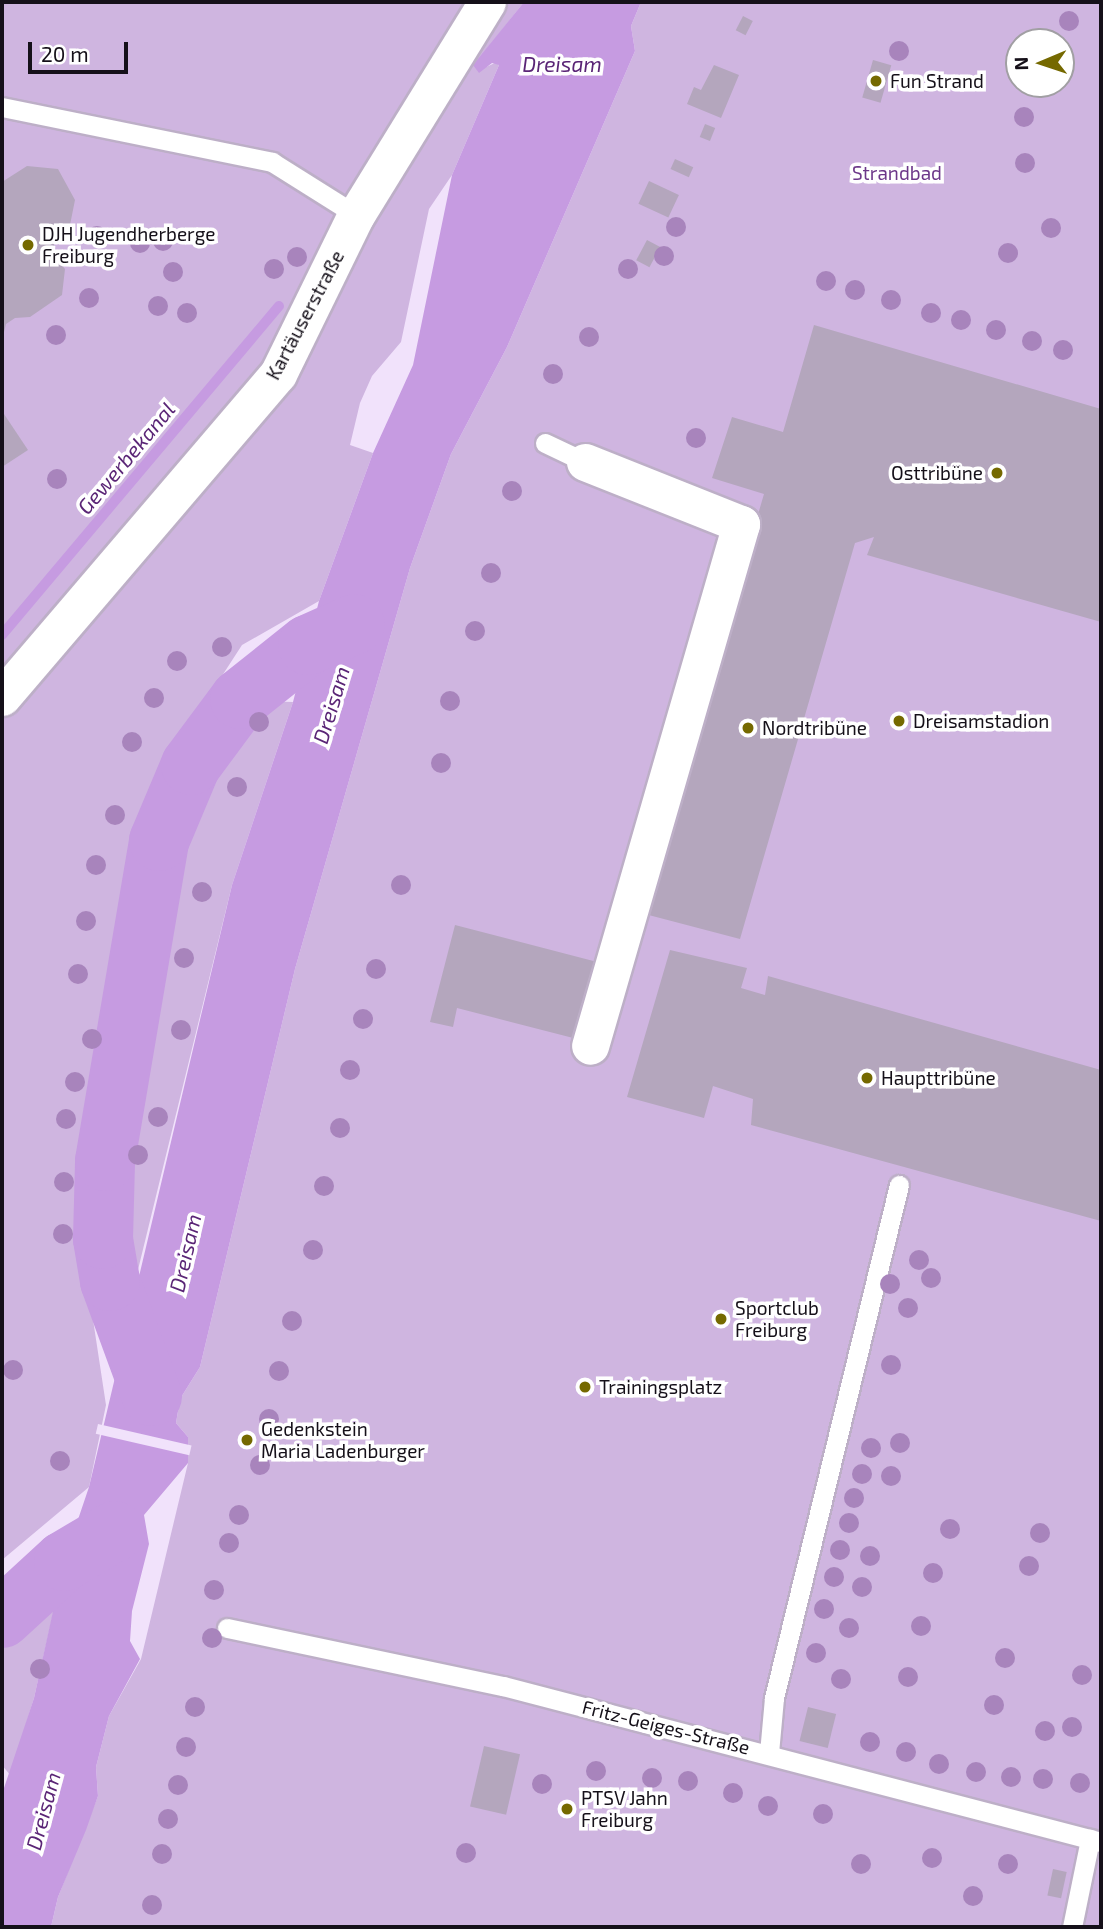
<!DOCTYPE html>
<html>
<head>
<meta charset="utf-8">
<style>
	body { margin:0 }
	#map { position:relative; width:1103px; height:1929px; overflow:hidden; background:#f1e2fb; font-family:"Exo 2",sans-serif }
	div>[style] { position:absolute }
	.green>* { inset:0; background:#cfb5e0 }
	.water>* { inset:0; background:#c69be1 }
	.pier>* { inset:0; background:#f1e2fb; transform-origin:0 0 }
	.stream>* { height:10px; margin:-5px; padding:0 5px; transform-origin:5px; border-radius:5px; background:#c69be1 }
	.river>* { height:60px; margin:-30px; padding:0 30px; transform-origin:30px; border-radius:30px; background:#c69be1 }
	.building>* { inset:0; background:#b4a6bd; transform-origin:0 0 }
	.roads { filter:drop-shadow(2px 0 #bdafc7) drop-shadow(-2px 0 #bdafc7) drop-shadow(0 2px #bdafc7) drop-shadow(0 -2px #bdafc7) }
	.lane>* { height:19px; margin:-9.5px; padding:0 9.5px; transform-origin:9.5px; border-radius:9.5px; background:#fff }
	.street>* { height:37px; margin:-18.5px; padding:0 18.5px; transform-origin:18.5px; border-radius:18.5px; background:#fff }
	.trees>* { width:20px; height:20px; margin:-10px; border-radius:50%; background:#a884bc }
	.dots>* { width:19px; height:19px; translate:-50% -50%; box-sizing:border-box; border:4px solid #fff; border-radius:50% }
	span { translate:-50% -50%; white-space:nowrap; text-align:center; line-height:1.15; -webkit-text-stroke:7px #fff; paint-order:stroke }
	.poi-label { font-size:19px; color:#151019 }
	.left { translate:0 -50%; text-align:left }
	.right { translate:-100% -50%; text-align:right }
	.park-label { font-size:19px; color:#6c3789 }
	.street-label { font-size:19px; color:#151019 }
	.water-label { font-size:21px; color:#5a2576; font-style:italic }
	.frame { position:absolute; inset:0; border:4px solid #151019; pointer-events:none }
	.north { position:absolute; left:1005px; top:28px; width:70px; height:70px; box-sizing:border-box; background:#fff; border:2px solid #a19fa3; border-radius:50%; rotate:268deg; font-size:19px; font-weight:700; line-height:28px; text-align:center; color:#151019 }
	.north::after { content:''; display:block; margin:auto; width:24px; height:32px; background:#756900; clip-path:polygon(50% 0,100% 100%,50% 72%,0 100%) }
	.scale { position:absolute; left:28px; top:42px; width:100px; height:32px; box-sizing:border-box; border:4px solid #151019; border-top:0; padding-left:9px; font-size:21px; line-height:24px; white-space:nowrap; color:#151019; -webkit-text-stroke:5px #fff; paint-order:stroke }
</style>
</head>
<body>
<div id="map">
	<div class="green">
		<div style="clip-path:polygon(2px 2px,524px 2px,474px 65px,484px 68px,497px 62px,499px 65px,452px 175px,429px 209px,401px 342px,372px 376px,360px 403px,350px 445px,373px 453px,319px 601px,242px 645px,196px 716px,156px 807px,91px 1115px,80px 1234px,106px 1405px,89px 1487px,2px 1560px)"></div>
		<div style="clip-path:polygon(evenodd,641px 2px,1101px 2px,1101px 1927px,51px 1927px,58px 1897px,98px 1796px,96px 1767px,109px 1716px,141px 1659px,188px 1463px,188px 1437px,176px 1423px,180px 1399px,200px 1367px,295px 969px,410px 568px,451px 454px,507px 347px,635px 51px,631px 26px,641px 2px,1019px 42px,1061px 42px,1061px 84px,1019px 84px,1019px 42px)"></div>
		<div style="clip-path:polygon(257px 701px,293px 702px,232px 885px,136px 1278px,121px 1269px,130px 1147px,168px 964px,174px 851px,218px 755px)"></div>
		<div style="clip-path:polygon(55px 1605px,34px 1698px,10px 1775px,2px 1765px,2px 1641px,20px 1616px)"></div>
	</div>
	<div class="water">
		<div style="clip-path:polygon(524px 2px,641px 2px,631px 26px,635px 51px,507px 347px,451px 454px,410px 568px,295px 969px,200px 1367px,180px 1399px,176px 1423px,188px 1437px,188px 1463px,144px 1515px,149px 1544px,132px 1611px,130px 1641px,140px 1659px,109px 1716px,96px 1767px,98px 1796px,86px 1830px,58px 1897px,51px 1927px,2px 1927px,2px 1794px,34px 1698px,64px 1561px,89px 1487px,232px 885px,293px 702px,319px 601px,373px 453px,413px 365px,452px 175px,499px 65px,492px 63px,479px 73px,473px 65px)"></div>
	</div>
	<div class="pier">
		<div style="left:98px;top:1424px;width:96px;height:10px;rotate:13deg"></div>
	</div>
	<div class="stream">
		<div style="left:2px;top:635px;width:430px;rotate:-49.9deg"></div>
	</div>
	<div class="river">
		<div style="left:152px;top:1396px;width:122px;rotate:-110.1deg"></div>
		<div style="left:110px;top:1281px;width:43px;rotate:-99.5deg"></div>
		<div style="left:103px;top:1239px;width:78px;rotate:-88.5deg"></div>
		<div style="left:105px;top:1161px;width:325px;rotate:-80.4deg"></div>
		<div style="left:159px;top:841px;width:82px;rotate:-67.2deg"></div>
		<div style="left:191px;top:765px;width:82px;rotate:-53.4deg"></div>
		<div style="left:240px;top:699px;width:87px;rotate:-38.5deg"></div>
		<div style="left:308px;top:645px;width:51px;rotate:-24.1deg"></div>
		<div style="left:2px;top:1618px;width:84px;rotate:-42.6deg"></div>
		<div style="left:64px;top:1561px;width:59px;rotate:-30.5deg"></div>
	</div>
	<div class="building">
		<div style="left:743px;top:16px;width:11px;height:16px;rotate:27deg"></div>
		<div style="left:873px;top:60px;width:19px;height:39px;rotate:16deg"></div>
		<div style="clip-path:polygon(714px 65px,739px 75px,721px 118px,687px 104px,694px 87px,701px 90px)"></div>
		<div style="left:705px;top:124px;width:11px;height:14px;rotate:22deg"></div>
		<div style="left:675px;top:159px;width:20px;height:11px;rotate:24deg"></div>
		<div style="clip-path:polygon(27px 166px,58px 169px,75px 200px,70px 225px,55px 236px,53px 255px,65px 269px,62px 295px,30px 317px,15px 318px,6px 324px,2px 340px,2px 182px)"></div>
		<div style="left:649px;top:181px;width:33px;height:25px;rotate:25deg"></div>
		<div style="left:647px;top:240px;width:15px;height:23px;rotate:28deg"></div>
		<div style="clip-path:polygon(814px 325px,1101px 409px,1101px 622px,867px 555px,874px 537px,855px 543px,740px 939px,641px 913px,764px 494px,712px 478px,732px 417px,783px 432px)"></div>
		<div style="clip-path:polygon(2px 411px,28px 450px,2px 467px)"></div>
		<div style="clip-path:polygon(455px 925px,601px 963px,581px 1040px,457px 1008px,453px 1027px,430px 1022px)"></div>
		<div style="clip-path:polygon(670px 950px,747px 968px,741px 988px,765px 995px,768px 976px,1101px 1070px,1101px 1221px,751px 1125px,753px 1099px,713px 1086px,704px 1118px,627px 1097px)"></div>
		<div style="left:808px;top:1707px;width:29px;height:35px;rotate:14deg"></div>
		<div style="left:484px;top:1746px;width:37px;height:62px;rotate:13deg"></div>
		<div style="left:1053px;top:1869px;width:14px;height:27px;rotate:12deg"></div>
	</div>
	<div class="roads">
		<div class="lane">
			<div style="left:2px;top:107px;width:276px;rotate:11.5deg"></div>
			<div style="left:272px;top:162px;width:99px;rotate:32.2deg"></div>
			<div style="left:545px;top:443px;width:44px;rotate:25.4deg"></div>
			<div style="left:227px;top:1628px;width:282px;rotate:11.9deg"></div>
			<div style="left:503px;top:1686px;width:618px;rotate:14.62deg"></div>
			<div style="left:769px;top:1753px;width:55px;rotate:-84.8deg"></div>
			<div style="left:774px;top:1698px;width:528px;rotate:-76.31deg"></div>
			<div style="left:1072px;top:1927px;width:90px;rotate:-78.4deg"></div>
		</div>
		<div class="street">
			<div style="left:585px;top:462px;width:168px;rotate:21.7deg"></div>
			<div style="left:741px;top:524px;width:543px;rotate:106.13deg"></div>
			<div style="left:2px;top:697px;width:425px;rotate:-49.5deg"></div>
			<div style="left:278px;top:374px;width:177px;rotate:-63.9deg"></div>
			<div style="left:356px;top:215px;width:250px;rotate:-58.4deg"></div>
		</div>
	</div>
	<div class="trees">
		<div style="left:1069px;top:21px"></div>
		<div style="left:899px;top:51px"></div>
		<div style="left:1024px;top:117px"></div>
		<div style="left:1025px;top:163px"></div>
		<div style="left:676px;top:227px"></div>
		<div style="left:1051px;top:228px"></div>
		<div style="left:97px;top:236px"></div>
		<div style="left:163px;top:241px"></div>
		<div style="left:140px;top:243px"></div>
		<div style="left:1008px;top:253px"></div>
		<div style="left:664px;top:256px"></div>
		<div style="left:297px;top:257px"></div>
		<div style="left:274px;top:269px"></div>
		<div style="left:628px;top:269px"></div>
		<div style="left:173px;top:272px"></div>
		<div style="left:826px;top:281px"></div>
		<div style="left:855px;top:290px"></div>
		<div style="left:89px;top:298px"></div>
		<div style="left:891px;top:300px"></div>
		<div style="left:158px;top:306px"></div>
		<div style="left:187px;top:313px"></div>
		<div style="left:931px;top:313px"></div>
		<div style="left:961px;top:320px"></div>
		<div style="left:996px;top:330px"></div>
		<div style="left:56px;top:335px"></div>
		<div style="left:589px;top:337px"></div>
		<div style="left:1032px;top:341px"></div>
		<div style="left:1063px;top:350px"></div>
		<div style="left:553px;top:374px"></div>
		<div style="left:696px;top:438px"></div>
		<div style="left:57px;top:479px"></div>
		<div style="left:512px;top:491px"></div>
		<div style="left:491px;top:573px"></div>
		<div style="left:475px;top:631px"></div>
		<div style="left:222px;top:647px"></div>
		<div style="left:177px;top:661px"></div>
		<div style="left:154px;top:698px"></div>
		<div style="left:450px;top:701px"></div>
		<div style="left:259px;top:722px"></div>
		<div style="left:132px;top:742px"></div>
		<div style="left:441px;top:763px"></div>
		<div style="left:237px;top:787px"></div>
		<div style="left:115px;top:815px"></div>
		<div style="left:96px;top:865px"></div>
		<div style="left:401px;top:885px"></div>
		<div style="left:202px;top:892px"></div>
		<div style="left:86px;top:921px"></div>
		<div style="left:184px;top:958px"></div>
		<div style="left:376px;top:969px"></div>
		<div style="left:78px;top:974px"></div>
		<div style="left:363px;top:1019px"></div>
		<div style="left:181px;top:1030px"></div>
		<div style="left:92px;top:1039px"></div>
		<div style="left:350px;top:1070px"></div>
		<div style="left:75px;top:1082px"></div>
		<div style="left:158px;top:1117px"></div>
		<div style="left:66px;top:1119px"></div>
		<div style="left:340px;top:1128px"></div>
		<div style="left:138px;top:1155px"></div>
		<div style="left:64px;top:1182px"></div>
		<div style="left:324px;top:1186px"></div>
		<div style="left:63px;top:1234px"></div>
		<div style="left:313px;top:1250px"></div>
		<div style="left:919px;top:1260px"></div>
		<div style="left:931px;top:1278px"></div>
		<div style="left:890px;top:1284px"></div>
		<div style="left:908px;top:1308px"></div>
		<div style="left:292px;top:1321px"></div>
		<div style="left:891px;top:1365px"></div>
		<div style="left:13px;top:1370px"></div>
		<div style="left:279px;top:1371px"></div>
		<div style="left:269px;top:1419px"></div>
		<div style="left:900px;top:1443px"></div>
		<div style="left:871px;top:1448px"></div>
		<div style="left:60px;top:1461px"></div>
		<div style="left:260px;top:1465px"></div>
		<div style="left:862px;top:1474px"></div>
		<div style="left:891px;top:1476px"></div>
		<div style="left:854px;top:1498px"></div>
		<div style="left:239px;top:1515px"></div>
		<div style="left:849px;top:1523px"></div>
		<div style="left:950px;top:1529px"></div>
		<div style="left:1040px;top:1533px"></div>
		<div style="left:229px;top:1543px"></div>
		<div style="left:840px;top:1550px"></div>
		<div style="left:870px;top:1556px"></div>
		<div style="left:1029px;top:1566px"></div>
		<div style="left:933px;top:1573px"></div>
		<div style="left:834px;top:1577px"></div>
		<div style="left:862px;top:1587px"></div>
		<div style="left:214px;top:1590px"></div>
		<div style="left:824px;top:1609px"></div>
		<div style="left:921px;top:1626px"></div>
		<div style="left:849px;top:1628px"></div>
		<div style="left:212px;top:1638px"></div>
		<div style="left:816px;top:1653px"></div>
		<div style="left:1005px;top:1658px"></div>
		<div style="left:40px;top:1669px"></div>
		<div style="left:1082px;top:1675px"></div>
		<div style="left:908px;top:1677px"></div>
		<div style="left:841px;top:1679px"></div>
		<div style="left:994px;top:1705px"></div>
		<div style="left:195px;top:1707px"></div>
		<div style="left:1072px;top:1727px"></div>
		<div style="left:1045px;top:1731px"></div>
		<div style="left:870px;top:1742px"></div>
		<div style="left:186px;top:1747px"></div>
		<div style="left:906px;top:1752px"></div>
		<div style="left:939px;top:1764px"></div>
		<div style="left:596px;top:1771px"></div>
		<div style="left:976px;top:1772px"></div>
		<div style="left:1011px;top:1777px"></div>
		<div style="left:652px;top:1778px"></div>
		<div style="left:1043px;top:1779px"></div>
		<div style="left:688px;top:1781px"></div>
		<div style="left:1080px;top:1783px"></div>
		<div style="left:542px;top:1784px"></div>
		<div style="left:178px;top:1785px"></div>
		<div style="left:733px;top:1793px"></div>
		<div style="left:768px;top:1806px"></div>
		<div style="left:823px;top:1814px"></div>
		<div style="left:168px;top:1819px"></div>
		<div style="left:466px;top:1853px"></div>
		<div style="left:162px;top:1854px"></div>
		<div style="left:932px;top:1858px"></div>
		<div style="left:861px;top:1864px"></div>
		<div style="left:1008px;top:1864px"></div>
		<div style="left:973px;top:1896px"></div>
		<div style="left:152px;top:1905px"></div>
	</div>
	<div class="dots">
		<div style="left:876px;top:81px;background:#756900"></div>
		<div style="left:28px;top:245px;background:#756900"></div>
		<div style="left:997px;top:473px;background:#756900"></div>
		<div style="left:899px;top:721px;background:#756900"></div>
		<div style="left:748px;top:728px;background:#756900"></div>
		<div style="left:867px;top:1078px;background:#756900"></div>
		<div style="left:721px;top:1319px;background:#756900"></div>
		<div style="left:585px;top:1387px;background:#756900"></div>
		<div style="left:247px;top:1440px;background:#756900"></div>
		<div style="left:567px;top:1809px;background:#756900"></div>
	</div>
	<div class="poi-label">
		<span class="left" style="left:890px;top:81px">Fun Strand</span>
		<span class="left" style="left:42px;top:245px">DJH Jugendherberge<br>Freiburg</span>
		<span class="right" style="left:983px;top:473px">Osttribüne</span>
		<span class="left" style="left:913px;top:721px">Dreisamstadion</span>
		<span class="left" style="left:762px;top:728px">Nordtribüne</span>
		<span class="left" style="left:881px;top:1078px">Haupttribüne</span>
		<span class="left" style="left:735px;top:1319px">Sportclub<br>Freiburg</span>
		<span class="left" style="left:599px;top:1387px">Trainingsplatz</span>
		<span class="left" style="left:261px;top:1440px">Gedenkstein<br>Maria Ladenburger</span>
		<span class="left" style="left:581px;top:1809px">PTSV Jahn<br>Freiburg</span>
	</div>
	<div class="park-label">
		<span style="left:897px;top:173px">Strandbad</span>
	</div>
	<div class="street-label">
		<span style="left:305px;top:315px;rotate:-62deg">Kartäuserstraße</span>
		<span style="left:666px;top:1727px;rotate:14deg">Fritz-Geiges-Straße</span>
	</div>
	<div class="water-label">
		<span style="left:562px;top:64px">Dreisam</span>
		<span style="left:126px;top:458px;rotate:-50deg">Gewerbekanal</span>
		<span style="left:331px;top:705px;rotate:-73deg">Dreisam</span>
		<span style="left:185px;top:1253px;rotate:-77deg">Dreisam</span>
		<span style="left:43px;top:1811px;rotate:-75deg">Dreisam</span>
	</div>
	<div class="frame"></div>
	<div class="north">N</div>
	<div class="scale">20 m</div>
</div>
</body>
</html>
